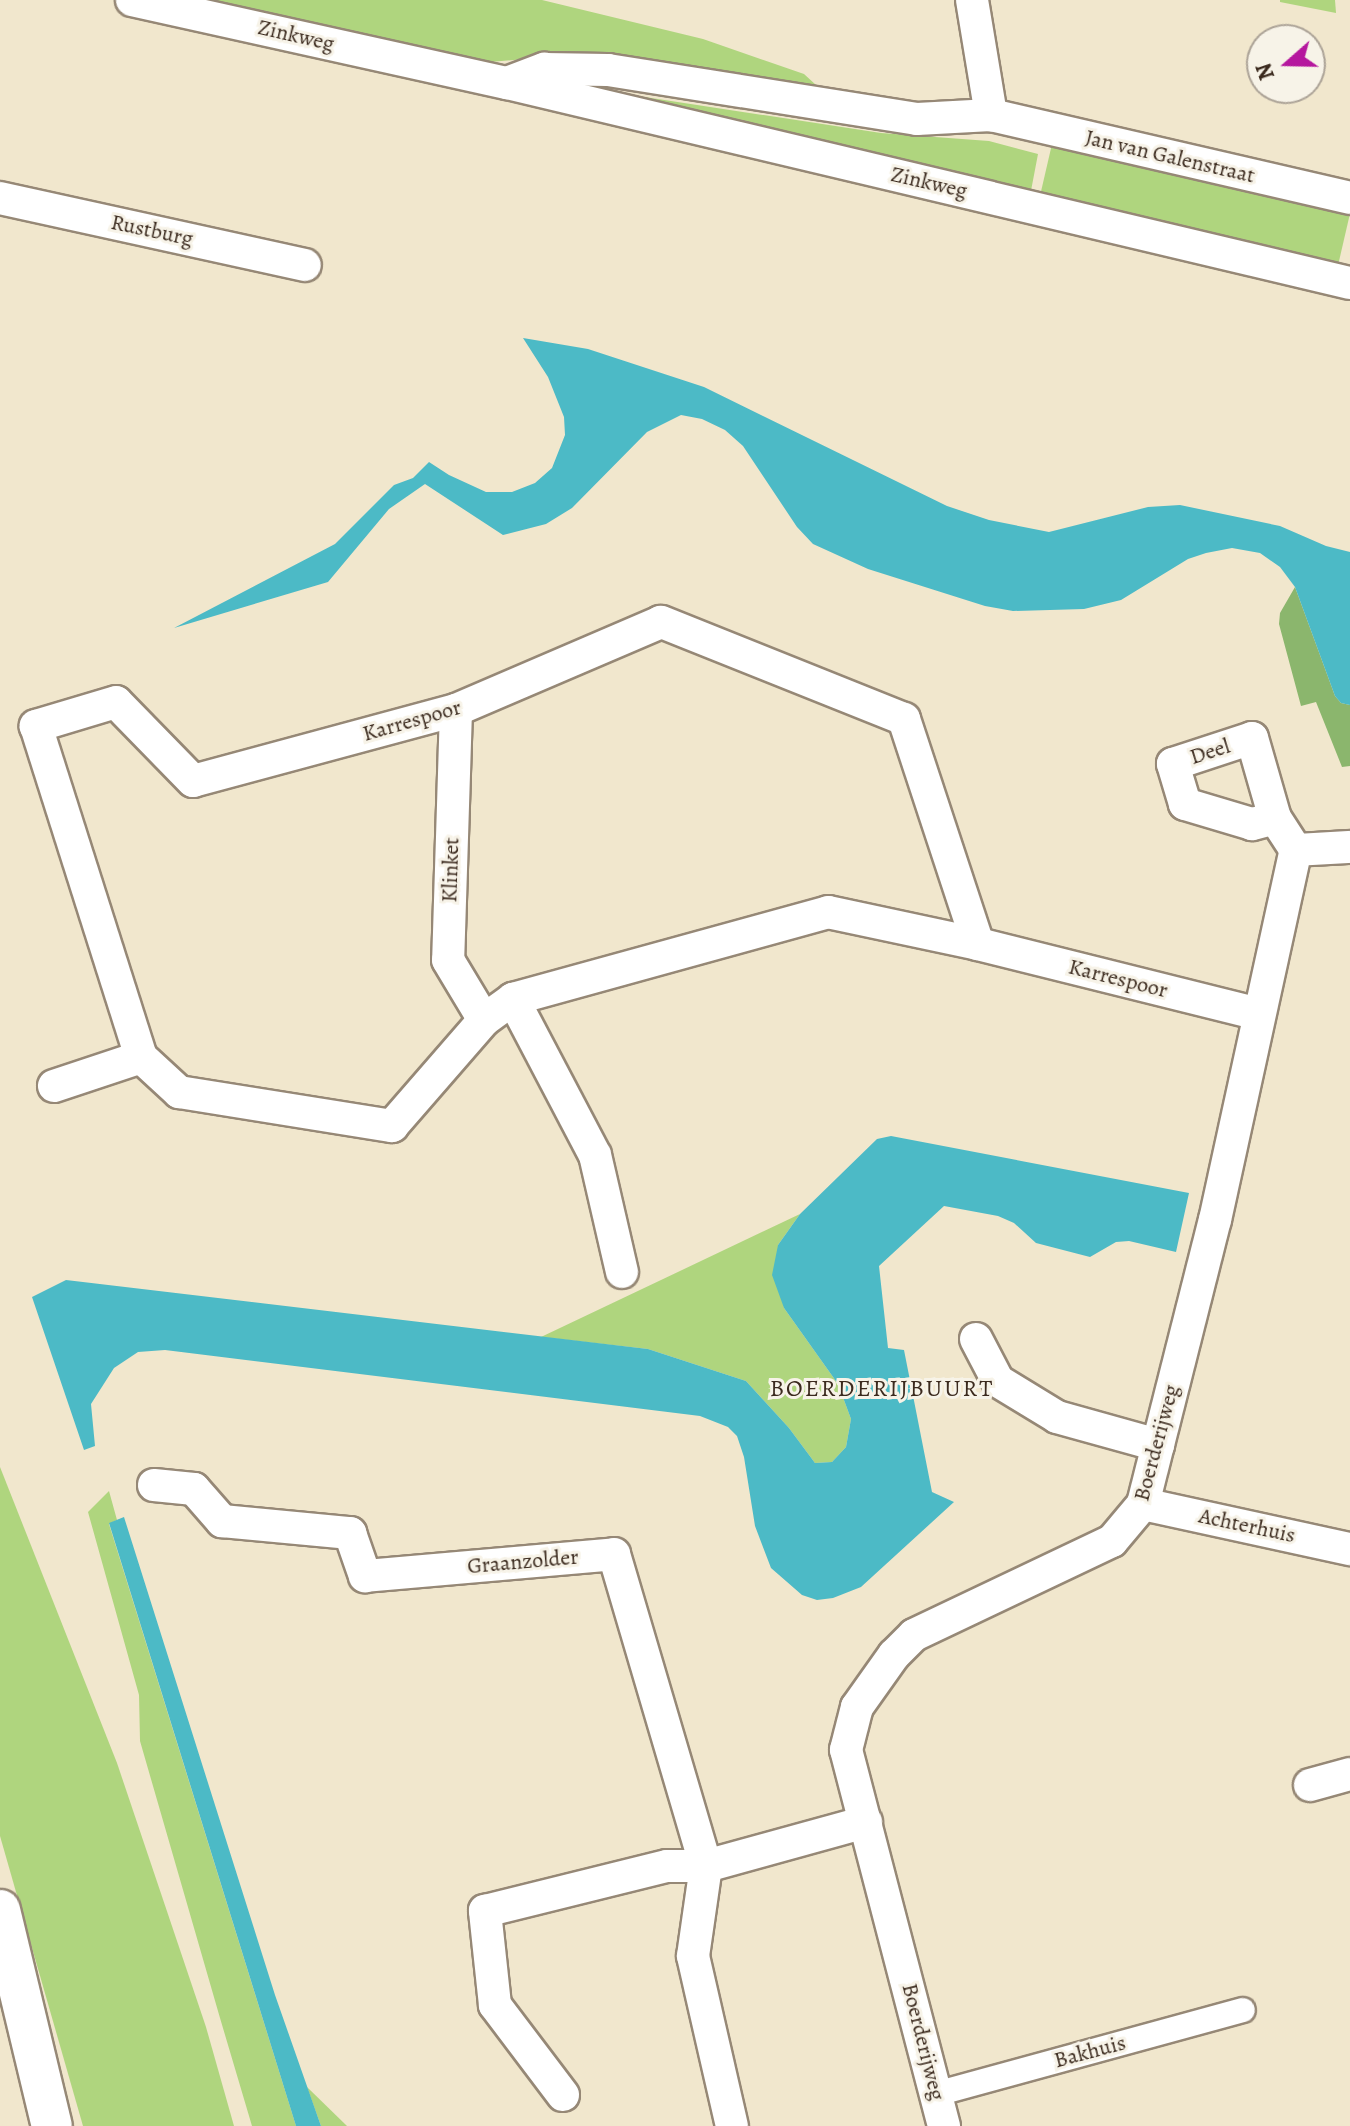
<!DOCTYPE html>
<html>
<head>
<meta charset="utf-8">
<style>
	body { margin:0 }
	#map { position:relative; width:1350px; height:2126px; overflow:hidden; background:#f1e7cd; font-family:Alegreya,serif }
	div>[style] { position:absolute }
	.green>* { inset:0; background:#afd57e; transform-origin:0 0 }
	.forest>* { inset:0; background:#8bb66d }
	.water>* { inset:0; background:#4cbac6 }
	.roads { filter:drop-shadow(2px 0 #968876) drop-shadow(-2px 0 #968876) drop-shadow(0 2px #968876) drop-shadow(0 -2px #968876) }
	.pedestrian>* { height:24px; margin:-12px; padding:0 12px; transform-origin:12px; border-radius:12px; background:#fff }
	.minor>* { height:32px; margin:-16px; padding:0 16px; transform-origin:16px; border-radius:16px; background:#fff }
	.tertiary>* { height:40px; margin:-20px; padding:0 20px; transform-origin:20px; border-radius:20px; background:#fff }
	span { translate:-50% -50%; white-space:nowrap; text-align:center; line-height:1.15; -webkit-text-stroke:6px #f7f3e8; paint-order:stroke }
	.street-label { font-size:22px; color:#3b2a1e }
	.neighbourhood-label { font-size:24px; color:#3b2a1e; letter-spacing:2px }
	.north { position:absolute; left:1246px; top:24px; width:80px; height:80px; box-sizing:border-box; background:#f7f3e8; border:2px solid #aca397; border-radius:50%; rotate:250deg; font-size:22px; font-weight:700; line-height:32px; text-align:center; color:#3b2a1e }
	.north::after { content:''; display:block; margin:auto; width:28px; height:36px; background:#b5179e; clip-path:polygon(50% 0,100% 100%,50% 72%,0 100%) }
</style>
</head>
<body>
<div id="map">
	<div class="green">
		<div style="clip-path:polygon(214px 0,542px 0,703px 39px,804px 74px,816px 85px,814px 90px,569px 55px,467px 64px)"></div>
		<div style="clip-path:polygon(1280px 0,1335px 0,1336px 13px,1280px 2px)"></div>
		<div style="clip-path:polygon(573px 86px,881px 133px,989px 141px,1038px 154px,1030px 196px)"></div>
		<div style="left:1052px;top:144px;width:306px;height:56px;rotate:13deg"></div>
		<div style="clip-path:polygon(800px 1214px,778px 1245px,784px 1308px,838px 1384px,851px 1419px,846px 1447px,832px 1462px,815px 1463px,789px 1428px,746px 1381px,648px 1349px,541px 1337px)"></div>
		<div style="clip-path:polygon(0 1467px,117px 1763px,206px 2027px,234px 2126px,83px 2126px,0 1836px)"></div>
		<div style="clip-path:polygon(109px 1491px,117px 1520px,109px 1524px,296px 2126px,252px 2126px,220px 2018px,140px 1741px,139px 1695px,88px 1512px)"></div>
		<div style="clip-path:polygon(307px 2087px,347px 2126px,321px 2126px)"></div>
	</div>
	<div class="forest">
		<div style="clip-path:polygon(1295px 587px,1335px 696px,1341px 703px,1350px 705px,1350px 766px,1342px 767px,1316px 702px,1301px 706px,1279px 624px,1280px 613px)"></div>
	</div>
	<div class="water">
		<div style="clip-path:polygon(523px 338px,588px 349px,704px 387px,947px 506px,989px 520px,1049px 532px,1148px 507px,1180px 505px,1280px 526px,1326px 546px,1350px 552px,1350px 705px,1341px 703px,1335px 696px,1295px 587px,1280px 567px,1260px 553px,1232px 548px,1206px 553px,1188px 559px,1121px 600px,1084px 609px,1013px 611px,985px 606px,868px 569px,813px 544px,797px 527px,743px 446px,725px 430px,702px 419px,681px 415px,647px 432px,572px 508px,546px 524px,503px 535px,425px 484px,389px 509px,328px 582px,174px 628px,335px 544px,394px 485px,413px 478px,429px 462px,449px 475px,486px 492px,512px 492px,535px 483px,552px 468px,565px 435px,564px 417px,548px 377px)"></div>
		<div style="clip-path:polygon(891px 1136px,1189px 1193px,1176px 1252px,1129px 1241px,1116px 1242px,1090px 1257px,1036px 1243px,1014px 1223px,998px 1216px,944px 1206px,879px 1266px,888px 1348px,904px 1350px,932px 1492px,954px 1502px,861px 1587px,833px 1598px,817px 1600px,802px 1595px,771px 1568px,755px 1526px,744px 1457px,737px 1436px,728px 1427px,700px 1416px,165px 1350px,138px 1352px,114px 1368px,91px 1404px,95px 1446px,84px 1450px,32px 1297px,66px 1280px,648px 1349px,746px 1381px,789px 1428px,815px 1463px,832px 1462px,846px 1447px,851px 1419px,838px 1384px,784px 1308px,772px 1275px,778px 1245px,800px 1214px,877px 1139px)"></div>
		<div style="clip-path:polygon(124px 1517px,275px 1995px,321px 2126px,296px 2126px,109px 1523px)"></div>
	</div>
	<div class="roads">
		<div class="pedestrian">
			<div style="left:936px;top:2094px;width:318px;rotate:-15.3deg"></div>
		</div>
		<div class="minor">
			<div style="left:132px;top:0;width:384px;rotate:12.5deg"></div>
			<div style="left:507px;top:83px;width:866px;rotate:13.35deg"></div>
			<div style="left:972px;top:0;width:117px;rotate:80.6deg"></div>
			<div style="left:507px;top:83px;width:40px;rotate:-21deg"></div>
			<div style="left:544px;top:69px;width:64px;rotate:0.9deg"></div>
			<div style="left:608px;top:70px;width:313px;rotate:9deg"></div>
			<div style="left:917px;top:119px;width:74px;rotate:-3.1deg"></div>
			<div style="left:991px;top:115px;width:368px;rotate:13deg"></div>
			<div style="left:0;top:198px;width:312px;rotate:12.4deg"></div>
			<div style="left:456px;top:710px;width:250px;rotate:91.8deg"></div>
			<div style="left:448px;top:960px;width:70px;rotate:59deg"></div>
			<div style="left:1275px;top:818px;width:24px;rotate:165deg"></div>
			<div style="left:1252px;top:824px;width:70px;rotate:-163.4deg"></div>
			<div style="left:1185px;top:804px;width:42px;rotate:-106.7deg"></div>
			<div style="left:1173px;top:764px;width:83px;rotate:-18.2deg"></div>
			<div style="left:1252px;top:738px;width:83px;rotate:74deg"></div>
			<div style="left:1275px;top:818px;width:38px;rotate:57deg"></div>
			<div style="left:978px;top:944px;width:237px;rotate:-108.2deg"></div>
			<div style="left:904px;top:719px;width:262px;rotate:-158.2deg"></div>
			<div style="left:661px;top:622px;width:223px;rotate:156.8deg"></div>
			<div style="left:456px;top:710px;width:272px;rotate:164.9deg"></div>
			<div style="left:193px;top:781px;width:110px;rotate:-134.3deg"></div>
			<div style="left:116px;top:702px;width:84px;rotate:163.3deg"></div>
			<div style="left:36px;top:726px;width:347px;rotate:72.4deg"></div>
			<div style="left:141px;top:1057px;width:52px;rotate:42.6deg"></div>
			<div style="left:179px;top:1092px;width:216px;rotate:9.1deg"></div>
			<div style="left:392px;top:1126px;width:140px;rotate:-49deg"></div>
			<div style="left:484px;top:1020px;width:36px;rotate:-36deg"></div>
			<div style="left:513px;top:999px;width:327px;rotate:-15.4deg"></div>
			<div style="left:828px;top:912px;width:153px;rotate:12deg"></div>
			<div style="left:978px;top:944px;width:289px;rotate:14deg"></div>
			<div style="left:513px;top:999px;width:176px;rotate:62.3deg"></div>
			<div style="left:595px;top:1155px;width:120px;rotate:77deg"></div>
			<div style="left:54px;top:1086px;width:92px;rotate:-18.4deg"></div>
			<div style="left:976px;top:1339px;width:47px;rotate:62.4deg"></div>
			<div style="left:998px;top:1381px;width:69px;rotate:31.4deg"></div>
			<div style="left:1057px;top:1417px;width:105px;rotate:15.5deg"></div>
			<div style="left:154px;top:1485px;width:40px;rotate:5.7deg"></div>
			<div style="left:194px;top:1489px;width:43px;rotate:48.8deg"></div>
			<div style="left:222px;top:1521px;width:129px;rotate:5.4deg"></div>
			<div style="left:350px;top:1533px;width:46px;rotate:70.8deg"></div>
			<div style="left:365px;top:1576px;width:250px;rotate:-5deg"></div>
			<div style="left:614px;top:1554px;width:325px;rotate:73.6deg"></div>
			<div style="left:706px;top:1866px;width:91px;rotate:98.2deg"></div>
			<div style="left:693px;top:1956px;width:174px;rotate:77.1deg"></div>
			<div style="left:1143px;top:1504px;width:212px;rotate:12.3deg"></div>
			<div style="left:1310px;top:1785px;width:41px;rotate:-15.4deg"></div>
			<div style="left:563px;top:2095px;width:113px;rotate:-127.1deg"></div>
			<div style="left:495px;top:2005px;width:95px;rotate:-96.1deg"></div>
			<div style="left:485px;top:1911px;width:187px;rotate:-13.9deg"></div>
			<div style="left:667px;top:1866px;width:39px"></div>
			<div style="left:706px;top:1866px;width:166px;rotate:-15.4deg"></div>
			<div style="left:944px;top:2126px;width:389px;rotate:-104.6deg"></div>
			<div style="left:846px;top:1750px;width:44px;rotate:-75.7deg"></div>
			<div style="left:857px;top:1707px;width:64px;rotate:-54.6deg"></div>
			<div style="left:894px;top:1655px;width:28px;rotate:-45deg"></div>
			<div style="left:914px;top:1635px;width:219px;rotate:-25.4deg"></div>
			<div style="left:1112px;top:1541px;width:48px;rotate:-50deg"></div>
			<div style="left:1143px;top:1504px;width:293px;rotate:-75.8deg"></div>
			<div style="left:1215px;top:1220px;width:379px;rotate:-77.7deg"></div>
			<div style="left:1296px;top:850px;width:54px;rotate:-3.2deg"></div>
		</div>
		<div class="tertiary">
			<div style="left:0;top:1910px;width:222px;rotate:76.5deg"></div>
		</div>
	</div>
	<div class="street-label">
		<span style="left:296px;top:36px;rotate:13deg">Zinkweg</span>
		<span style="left:1170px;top:157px;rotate:13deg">Jan van Galenstraat</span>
		<span style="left:929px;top:183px;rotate:13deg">Zinkweg</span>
		<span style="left:152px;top:231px;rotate:12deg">Rustburg</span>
		<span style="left:412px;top:721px;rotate:-16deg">Karrespoor</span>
		<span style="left:1210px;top:752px;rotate:-18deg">Deel</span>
		<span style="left:451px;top:870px;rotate:-88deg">Klinket</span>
		<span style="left:1118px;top:979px;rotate:14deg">Karrespoor</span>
		<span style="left:1157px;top:1443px;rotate:-75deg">Boerderijweg</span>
		<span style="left:1247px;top:1526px;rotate:12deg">Achterhuis</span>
		<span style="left:523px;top:1562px;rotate:-5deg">Graanzolder</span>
		<span style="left:923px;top:2042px;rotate:76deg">Boerderijweg</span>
		<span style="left:1090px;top:2052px;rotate:-15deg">Bakhuis</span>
	</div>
	<div class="neighbourhood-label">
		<span style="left:882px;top:1389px">BOERDERIJBUURT</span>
	</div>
	<div class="north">N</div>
</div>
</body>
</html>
